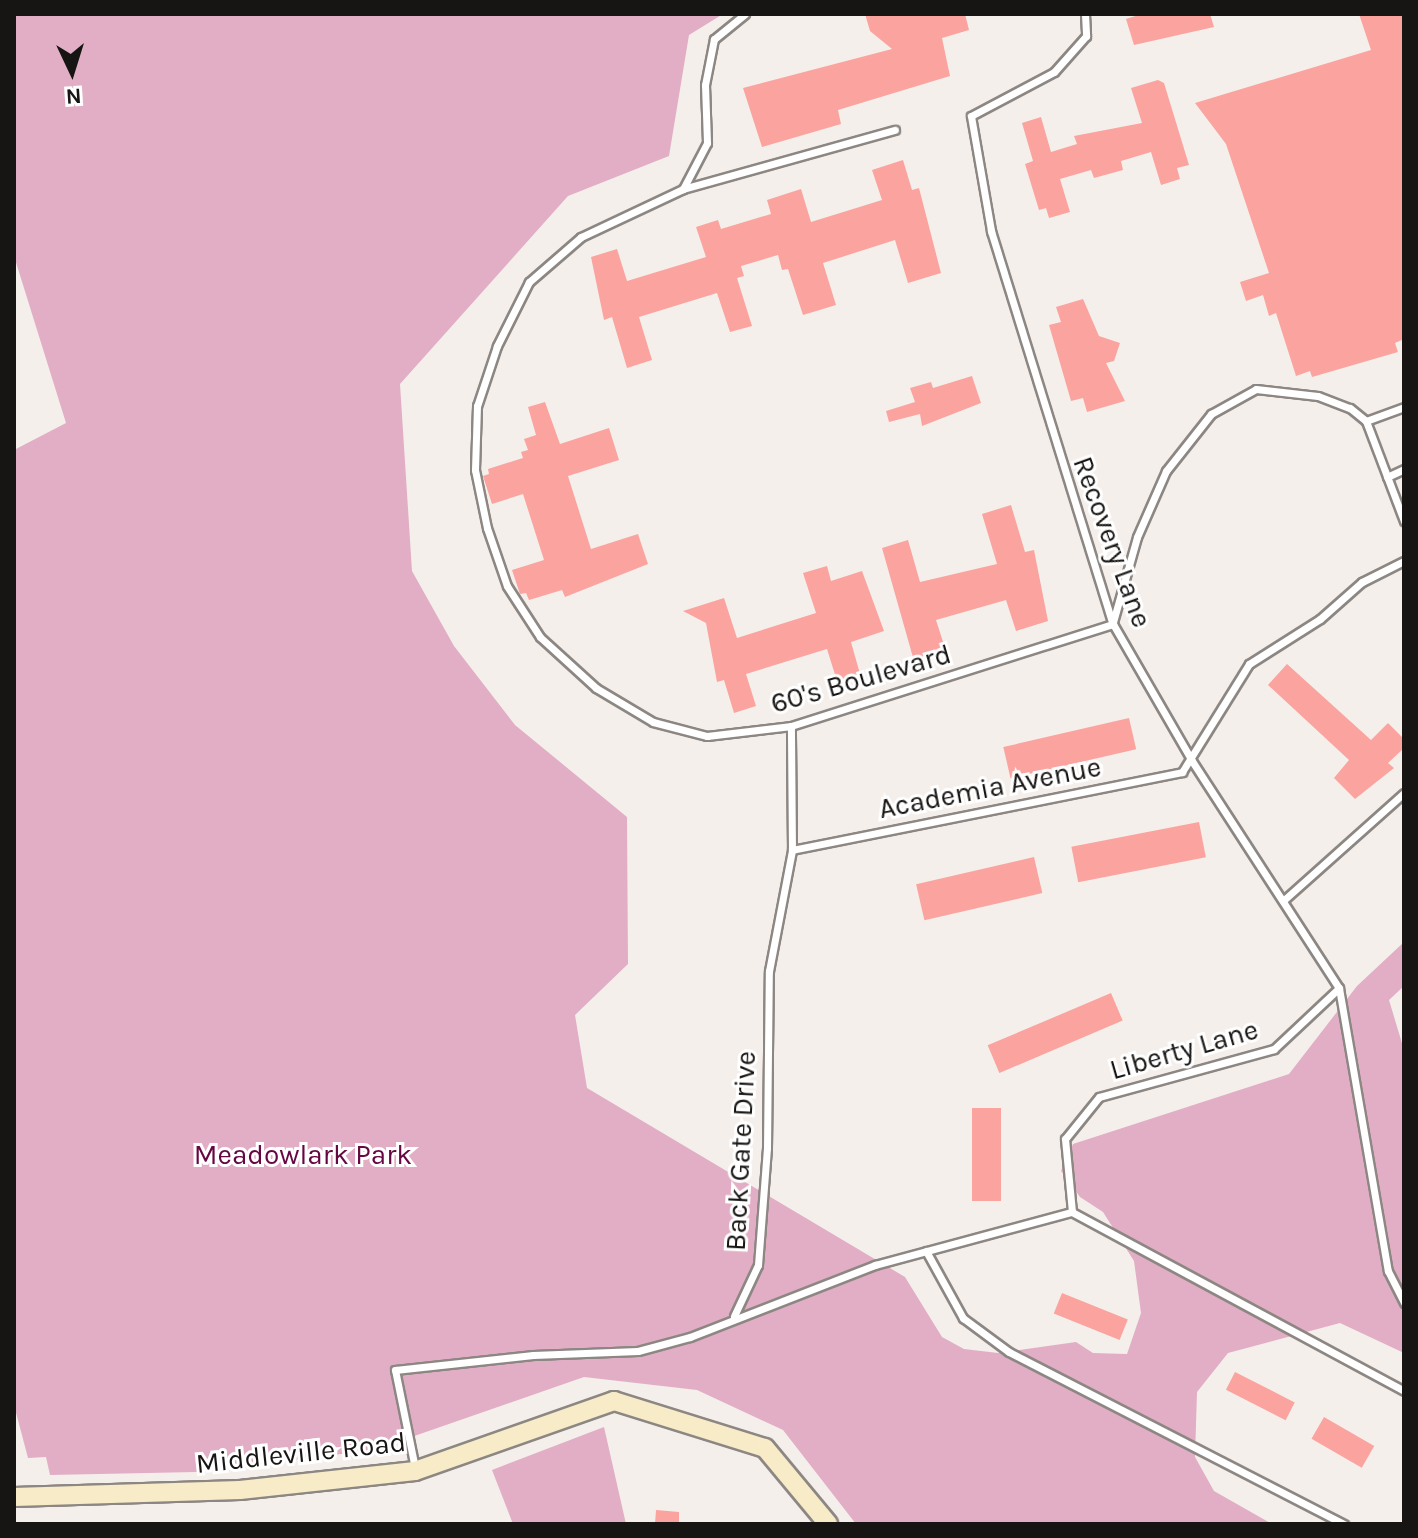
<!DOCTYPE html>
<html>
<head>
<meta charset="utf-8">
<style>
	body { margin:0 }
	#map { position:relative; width:1418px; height:1538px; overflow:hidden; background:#f5efeb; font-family:Karla,sans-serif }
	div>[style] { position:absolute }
	.green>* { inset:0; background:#e1aec5 }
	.building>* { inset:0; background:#fba39e; transform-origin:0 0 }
	.roads { filter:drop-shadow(2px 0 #8d8783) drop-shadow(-2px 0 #8d8783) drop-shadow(0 2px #8d8783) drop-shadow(0 -2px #8d8783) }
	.lane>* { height:7px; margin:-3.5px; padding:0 3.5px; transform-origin:3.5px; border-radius:3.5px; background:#fff }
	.secondary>* { height:18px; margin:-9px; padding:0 9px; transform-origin:9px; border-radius:9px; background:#f8ecc8 }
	span { translate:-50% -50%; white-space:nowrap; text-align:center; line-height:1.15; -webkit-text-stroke:6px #fff; paint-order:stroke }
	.street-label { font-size:28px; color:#171513 }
	.park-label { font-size:28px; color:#670742 }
	.frame { position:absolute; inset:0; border:16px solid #171513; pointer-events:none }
	.north { position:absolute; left:32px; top:32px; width:80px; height:80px; -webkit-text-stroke:6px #fff; paint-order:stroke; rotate:176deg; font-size:22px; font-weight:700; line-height:32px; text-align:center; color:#171513 }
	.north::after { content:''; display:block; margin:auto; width:28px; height:36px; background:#171513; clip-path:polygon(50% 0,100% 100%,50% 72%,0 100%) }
</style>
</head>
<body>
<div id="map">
	<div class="green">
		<div style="clip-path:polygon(14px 14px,723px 14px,689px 35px,669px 156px,568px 196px,400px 384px,412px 571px,454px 646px,515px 725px,627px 817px,628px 964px,575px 1015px,587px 1088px,905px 1277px,942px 1337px,964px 1349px,998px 1353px,1076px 1342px,1093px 1353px,1127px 1354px,1141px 1313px,1134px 1261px,1103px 1212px,1080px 1197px,1061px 1171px,1073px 1144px,1289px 1074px,1357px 986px,1404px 942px,1404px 986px,1389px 1000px,1404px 1050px,1404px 1353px,1340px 1323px,1228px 1353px,1197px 1392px,1195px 1457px,1214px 1491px,1272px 1524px,856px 1524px,783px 1430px,697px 1390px,584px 1377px,374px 1450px,196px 1472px,50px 1475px,46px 1457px,28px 1458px,14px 1405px,14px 450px,66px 423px,14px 256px)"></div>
		<div style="clip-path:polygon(604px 1427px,626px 1524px,513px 1524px,492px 1470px)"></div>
	</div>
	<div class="building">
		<div style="clip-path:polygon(865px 14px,965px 14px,969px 30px,942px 38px,950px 76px,838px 110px,841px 124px,762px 147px,743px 88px,892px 49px,870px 31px)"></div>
		<div style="clip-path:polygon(1142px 14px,1210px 14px,1214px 27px,1134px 45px,1126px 19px)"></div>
		<div style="clip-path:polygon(1359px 14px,1404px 14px,1404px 339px,1395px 343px,1398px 352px,1312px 377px,1310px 371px,1296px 376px,1276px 313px,1269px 316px,1263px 295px,1246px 301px,1240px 282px,1269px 273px,1226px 144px,1195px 103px,1371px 50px)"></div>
		<div style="clip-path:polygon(1158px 80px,1164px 83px,1189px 165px,1177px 168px,1180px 179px,1161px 185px,1151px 152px,1121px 161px,1123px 170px,1094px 178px,1091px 170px,1060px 179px,1070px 212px,1049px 218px,1046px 208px,1039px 210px,1025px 164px,1033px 161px,1022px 123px,1041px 117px,1051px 152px,1077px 144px,1074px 136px,1142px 123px,1131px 88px)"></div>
		<div style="clip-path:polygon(903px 160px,912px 190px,919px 188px,941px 273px,908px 283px,895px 240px,823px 263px,836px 305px,803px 315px,788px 269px,782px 270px,778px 255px,741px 266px,744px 276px,737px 278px,752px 326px,730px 332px,717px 293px,639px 317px,652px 360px,627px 368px,612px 317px,604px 320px,591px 257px,617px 249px,627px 281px,706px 257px,696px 227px,718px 220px,721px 229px,771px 214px,767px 200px,801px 189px,811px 222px,882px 200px,872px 170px)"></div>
		<div style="clip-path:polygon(1083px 299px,1099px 336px,1120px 343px,1114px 361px,1106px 363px,1125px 401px,1087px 412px,1083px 398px,1071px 401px,1049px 325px,1061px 322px,1056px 307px)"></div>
		<div style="clip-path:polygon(972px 376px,981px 403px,922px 426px,920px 414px,889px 422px,886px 411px,915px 402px,910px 388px,931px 382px,933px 388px)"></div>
		<div style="clip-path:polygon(545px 402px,560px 444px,609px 428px,619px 460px,568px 476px,591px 549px,638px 534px,648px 564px,565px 597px,562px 590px,529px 600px,526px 593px,520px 594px,512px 570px,544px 560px,523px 494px,492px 504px,483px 476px,489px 474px,488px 469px,523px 458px,521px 452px,528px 450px,524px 439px,536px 435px,528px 407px)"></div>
		<div style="clip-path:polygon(1011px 505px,1025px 552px,1034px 550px,1048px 621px,1016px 631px,1006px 600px,936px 620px,946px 651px,914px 661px,882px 548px,908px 540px,920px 582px,997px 564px,982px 514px)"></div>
		<div style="clip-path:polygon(827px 566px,831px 581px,862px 571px,884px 631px,851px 642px,860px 674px,837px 681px,827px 649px,746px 674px,756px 706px,734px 713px,724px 680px,717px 682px,706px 623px,683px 611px,724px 598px,737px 638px,816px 613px,803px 573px)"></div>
		<div style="clip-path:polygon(1287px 664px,1371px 740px,1388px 723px,1404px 739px,1404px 748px,1388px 763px,1394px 768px,1355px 799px,1334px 778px,1349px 760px,1268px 685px)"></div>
		<div style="left:1129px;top:718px;width:32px;height:129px;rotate:77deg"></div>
		<div style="left:1199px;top:822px;width:36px;height:130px;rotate:79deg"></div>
		<div style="left:1034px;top:857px;width:37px;height:121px;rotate:77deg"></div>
		<div style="left:1111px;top:993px;width:30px;height:134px;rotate:67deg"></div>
		<div style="left:972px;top:1108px;width:29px;height:93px"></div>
		<div style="left:1062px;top:1293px;width:71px;height:22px;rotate:22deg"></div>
		<div style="left:1235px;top:1372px;width:67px;height:20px;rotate:27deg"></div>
		<div style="left:1324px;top:1417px;width:58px;height:25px;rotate:30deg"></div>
		<div style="clip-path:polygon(656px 1510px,679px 1512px,679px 1524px,655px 1524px)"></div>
	</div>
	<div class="roads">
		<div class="lane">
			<div style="left:745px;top:14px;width:40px;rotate:141deg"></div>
			<div style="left:714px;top:39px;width:47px;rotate:101.1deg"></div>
			<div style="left:705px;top:85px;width:58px;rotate:88deg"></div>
			<div style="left:707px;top:143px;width:52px;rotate:117.6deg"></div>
			<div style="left:683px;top:189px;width:113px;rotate:154.8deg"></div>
			<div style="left:581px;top:237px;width:69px;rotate:139.1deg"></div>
			<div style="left:529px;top:282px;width:72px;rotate:116.6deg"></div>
			<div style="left:497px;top:346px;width:63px;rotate:108.4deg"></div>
			<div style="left:477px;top:406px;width:64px;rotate:91.8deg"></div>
			<div style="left:475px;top:470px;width:59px;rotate:78.3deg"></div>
			<div style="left:487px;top:528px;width:61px;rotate:71deg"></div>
			<div style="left:507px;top:586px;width:61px;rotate:57.1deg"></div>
			<div style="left:540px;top:637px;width:76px;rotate:42.3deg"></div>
			<div style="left:596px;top:688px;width:66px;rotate:30.8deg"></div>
			<div style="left:653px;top:722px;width:56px;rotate:14.5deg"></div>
			<div style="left:707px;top:736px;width:85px;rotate:-6.8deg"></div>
			<div style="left:791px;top:726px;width:338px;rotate:-17.6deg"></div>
			<div style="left:1085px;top:14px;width:22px;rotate:87deg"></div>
			<div style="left:1086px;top:36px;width:48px;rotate:131.6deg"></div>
			<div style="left:1054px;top:72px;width:94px;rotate:152.1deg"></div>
			<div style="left:971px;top:116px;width:117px;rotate:80.1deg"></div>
			<div style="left:991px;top:231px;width:412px;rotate:72.8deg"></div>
			<div style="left:1113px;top:624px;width:158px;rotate:60deg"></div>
			<div style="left:1192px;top:761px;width:270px;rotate:57.1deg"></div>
			<div style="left:1339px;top:988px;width:287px;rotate:80.2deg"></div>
			<div style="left:1388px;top:1271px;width:36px;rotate:63deg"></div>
			<div style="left:683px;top:189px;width:220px;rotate:-15.6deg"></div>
			<div style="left:1366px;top:421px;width:40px;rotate:-20.2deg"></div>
			<div style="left:1387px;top:477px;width:19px;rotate:-25deg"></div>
			<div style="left:1113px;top:622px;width:88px;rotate:-74.2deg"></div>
			<div style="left:1137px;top:537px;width:72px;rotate:-66.3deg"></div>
			<div style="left:1166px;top:471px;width:73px;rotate:-51.7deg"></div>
			<div style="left:1211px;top:414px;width:51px;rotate:-29.1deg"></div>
			<div style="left:1256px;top:389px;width:62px;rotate:6.4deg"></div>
			<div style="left:1318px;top:396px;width:34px;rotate:21deg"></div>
			<div style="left:1350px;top:408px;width:21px;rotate:39deg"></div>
			<div style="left:1366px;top:421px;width:107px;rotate:69.2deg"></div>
			<div style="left:792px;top:850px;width:398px;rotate:-11.3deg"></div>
			<div style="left:1182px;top:772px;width:127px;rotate:-58.2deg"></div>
			<div style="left:1249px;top:664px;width:84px;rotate:-32.4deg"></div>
			<div style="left:1320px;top:619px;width:56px;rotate:-41.4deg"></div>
			<div style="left:1362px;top:582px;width:47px;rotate:-26.6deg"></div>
			<div style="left:1285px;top:899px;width:159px;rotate:-41.7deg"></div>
			<div style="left:1339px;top:988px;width:89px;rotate:136.8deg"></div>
			<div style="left:1274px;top:1049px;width:181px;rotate:164.7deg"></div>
			<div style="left:1099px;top:1097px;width:54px;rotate:129deg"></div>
			<div style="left:1065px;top:1139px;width:73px;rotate:84.5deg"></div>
			<div style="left:1072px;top:1212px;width:377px;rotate:28.3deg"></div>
			<div style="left:926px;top:1251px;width:77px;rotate:61.1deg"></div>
			<div style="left:963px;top:1318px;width:57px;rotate:36.5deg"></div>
			<div style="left:1009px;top:1352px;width:377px;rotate:27.2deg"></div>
			<div style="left:734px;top:1316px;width:56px;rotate:-64.8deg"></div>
			<div style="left:758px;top:1265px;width:117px;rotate:-85.6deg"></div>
			<div style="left:767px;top:1148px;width:177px;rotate:-89.4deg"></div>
			<div style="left:769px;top:971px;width:123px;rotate:-79.2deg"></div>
			<div style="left:792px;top:850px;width:124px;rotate:-90.5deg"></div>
			<div style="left:415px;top:1468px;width:100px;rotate:-101.5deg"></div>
			<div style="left:395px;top:1370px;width:139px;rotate:-6.2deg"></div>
			<div style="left:533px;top:1355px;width:105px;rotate:-2.2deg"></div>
			<div style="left:638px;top:1351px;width:54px;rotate:-15.1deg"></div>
			<div style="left:690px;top:1337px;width:199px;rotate:-21.3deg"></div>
			<div style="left:875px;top:1265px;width:204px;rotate:-15.1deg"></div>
		</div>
		<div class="secondary">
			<div style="left:14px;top:1497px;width:226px;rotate:-1.8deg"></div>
			<div style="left:240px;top:1490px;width:176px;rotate:-6.2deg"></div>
			<div style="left:415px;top:1471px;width:211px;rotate:-19.4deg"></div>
			<div style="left:614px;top:1401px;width:158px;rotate:17.3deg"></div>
			<div style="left:765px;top:1448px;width:99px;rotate:50.3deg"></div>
		</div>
	</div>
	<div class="street-label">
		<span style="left:1112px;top:542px;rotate:70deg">Recovery Lane</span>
		<span style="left:861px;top:679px;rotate:-16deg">60's Boulevard</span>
		<span style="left:990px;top:788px;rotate:-11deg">Academia Avenue</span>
		<span style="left:1184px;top:1050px;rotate:-16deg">Liberty Lane</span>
		<span style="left:741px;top:1151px;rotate:-87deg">Back Gate Drive</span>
		<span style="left:301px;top:1453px;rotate:-6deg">Middleville Road</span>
	</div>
	<div class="park-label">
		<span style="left:303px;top:1155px">Meadowlark Park</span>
	</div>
	<div class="frame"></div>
	<div class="north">N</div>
</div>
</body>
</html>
